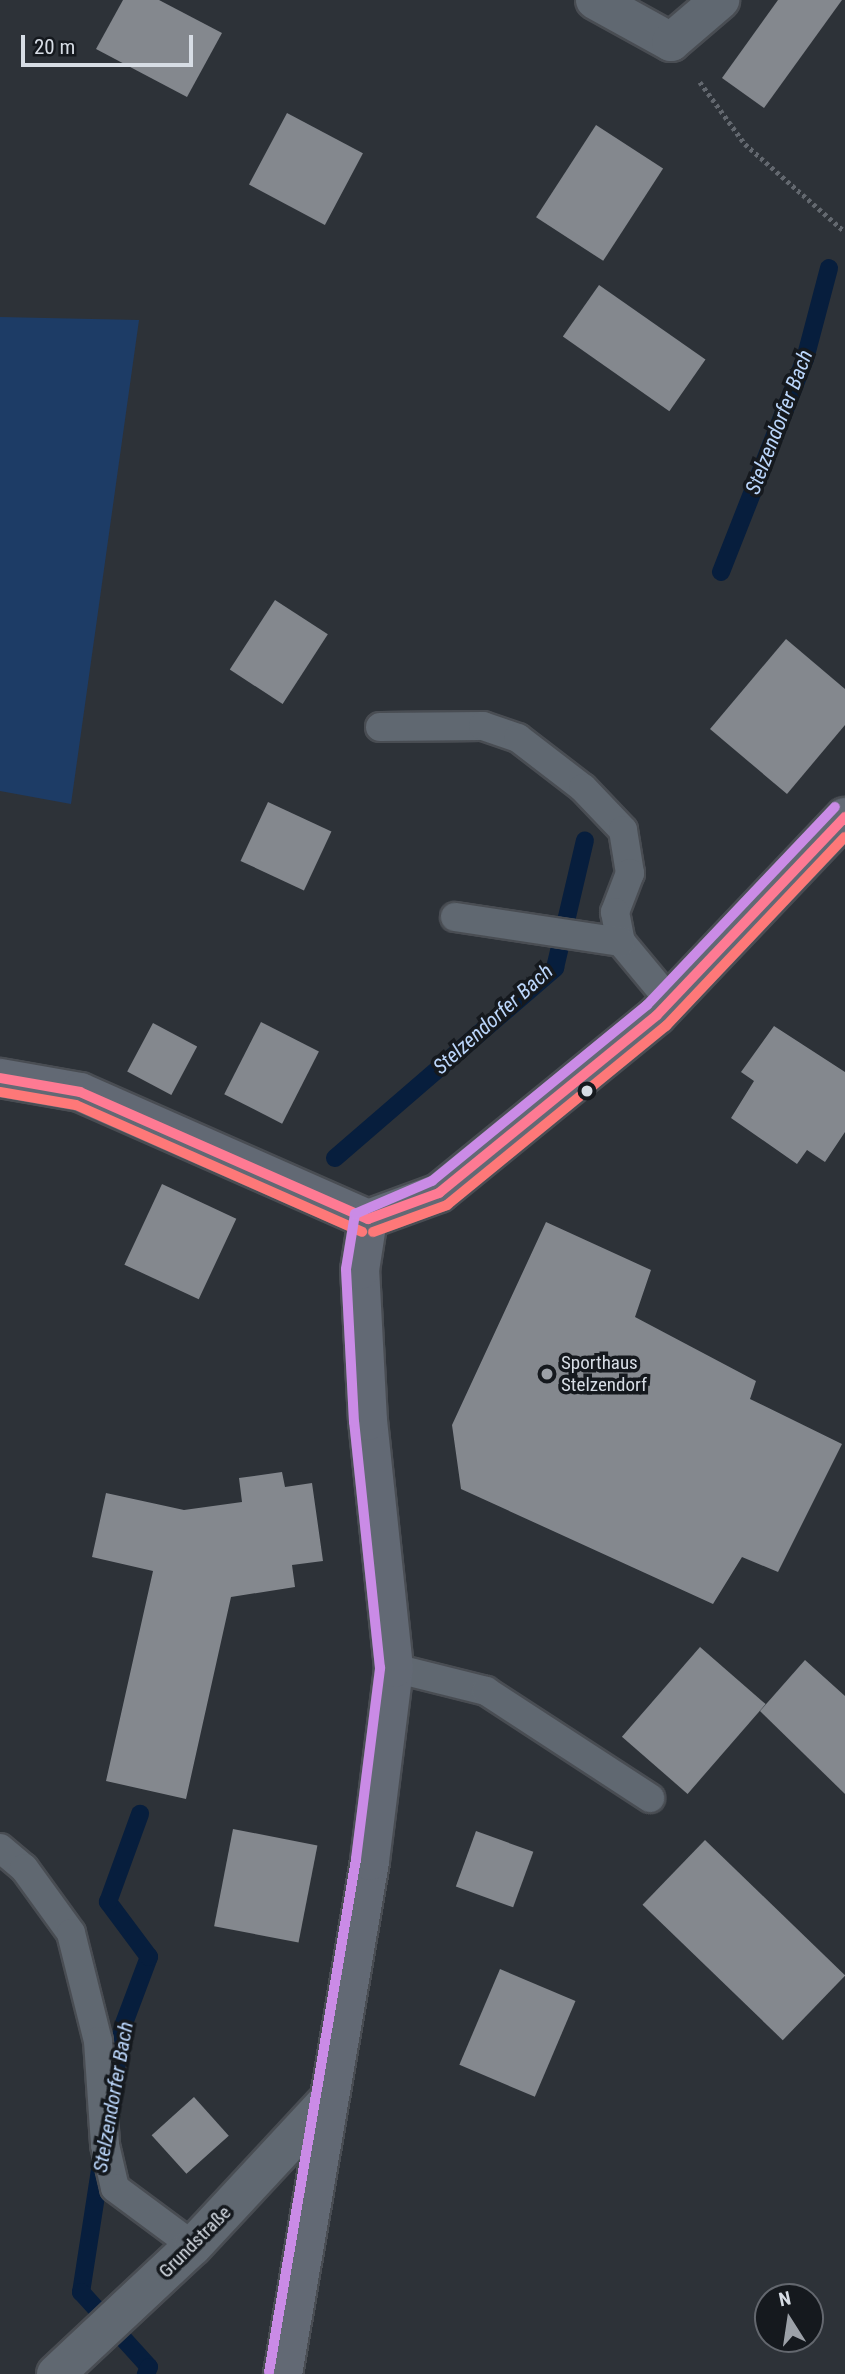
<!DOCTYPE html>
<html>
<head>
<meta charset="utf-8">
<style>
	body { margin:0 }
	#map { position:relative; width:845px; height:2374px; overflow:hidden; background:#2d3238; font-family:"Roboto Condensed",sans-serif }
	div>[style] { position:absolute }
	.green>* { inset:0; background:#1d3c66 }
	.stream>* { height:18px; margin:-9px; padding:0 9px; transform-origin:9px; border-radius:9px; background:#071e3d }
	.building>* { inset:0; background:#84888e; transform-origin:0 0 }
	.path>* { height:4.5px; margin-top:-2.25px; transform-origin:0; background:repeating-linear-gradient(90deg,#63686f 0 3.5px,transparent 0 7px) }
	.roads { filter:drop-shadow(2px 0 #494d53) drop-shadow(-2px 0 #494d53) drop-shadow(0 2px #494d53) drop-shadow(0 -2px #494d53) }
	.lane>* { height:28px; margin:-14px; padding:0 14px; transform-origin:14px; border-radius:14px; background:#606871 }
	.street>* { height:38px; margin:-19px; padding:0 19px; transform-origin:19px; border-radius:19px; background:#606871 }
	.secondary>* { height:38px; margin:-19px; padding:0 19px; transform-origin:19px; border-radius:19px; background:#626974 }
	.bus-1>* { height:10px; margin:-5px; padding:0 5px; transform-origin:5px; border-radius:5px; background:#fe7a93 }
	.bus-2>* { height:10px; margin:-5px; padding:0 5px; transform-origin:5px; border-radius:5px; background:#fe7878 }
	.bus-3>* { height:10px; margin:-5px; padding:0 5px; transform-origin:5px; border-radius:5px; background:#ca8be6 }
	.dots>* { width:19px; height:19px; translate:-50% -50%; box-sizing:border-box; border:4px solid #15191e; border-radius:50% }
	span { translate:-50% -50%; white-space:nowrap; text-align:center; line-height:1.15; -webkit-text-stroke:7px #15191e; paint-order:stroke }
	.poi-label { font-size:19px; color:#d7dde5 }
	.left { translate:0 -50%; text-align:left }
	.street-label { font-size:19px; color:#d7dde5 }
	.water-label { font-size:21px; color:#bbd6fb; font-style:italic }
	.north { position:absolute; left:754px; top:2283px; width:70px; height:70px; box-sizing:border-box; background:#15191e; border:2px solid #63676e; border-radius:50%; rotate:348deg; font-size:19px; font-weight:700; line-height:28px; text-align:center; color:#d7dde5 }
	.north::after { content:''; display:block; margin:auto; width:24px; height:32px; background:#9ca1a8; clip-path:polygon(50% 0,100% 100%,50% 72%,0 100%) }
	.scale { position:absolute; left:21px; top:35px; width:172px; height:32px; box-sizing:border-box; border:4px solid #d7dde5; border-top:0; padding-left:9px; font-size:21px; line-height:24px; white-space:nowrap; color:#d7dde5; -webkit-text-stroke:5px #15191e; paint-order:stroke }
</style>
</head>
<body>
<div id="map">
	<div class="green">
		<div style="clip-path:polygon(0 317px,139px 320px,71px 804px,0 791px)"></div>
	</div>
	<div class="stream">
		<div style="left:721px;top:572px;width:229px;rotate:-68.5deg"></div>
		<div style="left:805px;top:359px;width:94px;rotate:-75.2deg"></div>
		<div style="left:335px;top:1158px;width:291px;rotate:-40.8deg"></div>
		<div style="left:555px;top:968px;width:131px;rotate:-76.8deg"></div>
		<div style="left:111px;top:2098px;width:73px;rotate:-80.5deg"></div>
		<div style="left:123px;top:2026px;width:74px;rotate:-69.4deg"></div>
		<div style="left:149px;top:1957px;width:69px;rotate:-126.7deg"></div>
		<div style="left:108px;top:1902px;width:94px;rotate:-70deg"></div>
		<div style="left:102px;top:2157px;width:137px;rotate:98.8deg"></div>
		<div style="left:81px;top:2292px;width:101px;rotate:47.8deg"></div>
		<div style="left:149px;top:2367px;width:8px;rotate:113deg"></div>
	</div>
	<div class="building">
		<div style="clip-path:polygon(123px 0,159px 0,222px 33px,187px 97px,96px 49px)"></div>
		<div style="clip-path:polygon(778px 0,842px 0,764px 108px,722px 78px)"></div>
		<div style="left:287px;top:113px;width:86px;height:81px;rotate:28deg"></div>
		<div style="left:596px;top:125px;width:80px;height:110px;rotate:33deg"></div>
		<div style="left:599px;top:285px;width:130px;height:63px;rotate:35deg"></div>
		<div style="left:275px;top:600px;width:63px;height:83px;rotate:33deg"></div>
		<div style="clip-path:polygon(786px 639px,845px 689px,845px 725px,787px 794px,710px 729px)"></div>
		<div style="left:268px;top:802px;width:70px;height:65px;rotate:25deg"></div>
		<div style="left:261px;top:1022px;width:65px;height:81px;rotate:27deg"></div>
		<div style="left:153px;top:1023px;width:50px;height:55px;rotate:28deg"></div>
		<div style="clip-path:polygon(774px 1026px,845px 1072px,845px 1132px,825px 1162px,807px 1150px,797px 1164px,731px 1118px,754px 1081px,741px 1072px)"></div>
		<div style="left:162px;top:1184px;width:82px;height:89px;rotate:25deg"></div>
		<div style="clip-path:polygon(546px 1222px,651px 1270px,635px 1317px,756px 1381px,750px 1399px,842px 1444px,778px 1572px,742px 1557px,713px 1604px,461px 1489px,452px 1425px)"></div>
		<div style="clip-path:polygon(282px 1472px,285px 1487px,312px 1483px,323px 1561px,292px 1565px,295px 1587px,231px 1597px,186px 1799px,106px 1781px,153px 1571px,92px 1557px,106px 1493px,184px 1510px,242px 1502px,239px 1478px)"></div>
		<div style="left:700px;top:1647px;width:87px;height:119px;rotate:41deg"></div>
		<div style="clip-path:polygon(805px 1660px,845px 1696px,845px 1794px,760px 1711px)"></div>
		<div style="left:233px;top:1829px;width:86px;height:99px;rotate:11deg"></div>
		<div style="left:476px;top:1831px;width:61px;height:59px;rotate:20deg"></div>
		<div style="left:705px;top:1840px;width:195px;height:90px;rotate:44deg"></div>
		<div style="left:500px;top:1969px;width:82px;height:104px;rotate:23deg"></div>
		<div style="left:194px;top:2097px;width:52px;height:57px;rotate:48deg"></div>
	</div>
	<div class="path">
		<div style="left:700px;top:82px;width:77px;rotate:54deg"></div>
		<div style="left:745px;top:144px;width:133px;rotate:41.3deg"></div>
	</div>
	<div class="roads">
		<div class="lane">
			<div style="left:380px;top:727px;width:103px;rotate:-0.6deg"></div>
			<div style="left:483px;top:726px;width:37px;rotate:19deg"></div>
			<div style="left:518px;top:738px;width:82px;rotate:37.6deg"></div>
			<div style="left:583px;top:788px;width:58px;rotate:46.4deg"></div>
			<div style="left:623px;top:830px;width:44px;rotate:80.8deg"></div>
			<div style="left:630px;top:873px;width:42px;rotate:111deg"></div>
			<div style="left:615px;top:912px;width:31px;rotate:79deg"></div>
			<div style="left:621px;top:942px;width:77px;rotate:50.3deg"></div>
			<div style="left:455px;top:917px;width:168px;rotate:8.6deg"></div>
			<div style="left:394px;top:1668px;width:95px;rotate:14deg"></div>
			<div style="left:486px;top:1691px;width:196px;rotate:33.1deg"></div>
			<div style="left:0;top:1848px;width:31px;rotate:40deg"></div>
			<div style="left:24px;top:1868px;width:80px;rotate:54.1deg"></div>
			<div style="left:71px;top:1933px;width:111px;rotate:76deg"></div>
			<div style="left:98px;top:2041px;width:104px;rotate:86.1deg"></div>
			<div style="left:105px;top:2145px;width:44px;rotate:76.9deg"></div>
			<div style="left:115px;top:2188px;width:97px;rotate:36.6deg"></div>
		</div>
		<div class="street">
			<div style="left:595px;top:0;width:87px;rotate:28.9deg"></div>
			<div style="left:671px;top:42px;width:65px;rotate:-40.6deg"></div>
			<div style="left:56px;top:2374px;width:187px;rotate:-43.1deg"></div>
			<div style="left:193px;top:2246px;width:195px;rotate:-47.1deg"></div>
		</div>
		<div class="secondary">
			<div style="left:0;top:1078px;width:81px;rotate:9.9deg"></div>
			<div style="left:80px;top:1092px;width:315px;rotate:23.8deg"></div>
			<div style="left:368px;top:1219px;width:76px;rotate:-20.1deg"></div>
			<div style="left:439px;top:1193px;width:281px;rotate:-39.2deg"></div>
			<div style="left:657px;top:1015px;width:273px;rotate:-46.5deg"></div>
			<div style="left:283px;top:2374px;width:520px;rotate:-80.37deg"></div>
			<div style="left:370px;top:1861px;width:194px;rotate:-82.9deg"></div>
			<div style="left:394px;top:1668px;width:248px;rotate:-96deg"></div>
			<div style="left:368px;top:1421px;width:151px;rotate:-93deg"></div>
			<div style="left:360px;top:1270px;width:52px;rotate:-81.1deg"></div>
		</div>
	</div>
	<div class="bus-1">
		<div style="left:0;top:1078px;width:81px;rotate:9.9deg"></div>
		<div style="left:80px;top:1092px;width:315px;rotate:23.8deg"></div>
		<div style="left:368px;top:1219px;width:76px;rotate:-20.1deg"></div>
		<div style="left:439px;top:1193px;width:281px;rotate:-39.2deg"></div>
		<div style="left:657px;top:1015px;width:273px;rotate:-46.5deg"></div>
	</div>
	<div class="bus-2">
		<div style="left:0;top:1092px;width:77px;rotate:9.7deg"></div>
		<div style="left:76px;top:1105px;width:313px;rotate:23.9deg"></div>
		<div style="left:373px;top:1232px;width:79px;rotate:-20deg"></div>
		<div style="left:447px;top:1205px;width:283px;rotate:-39.3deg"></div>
		<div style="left:666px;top:1026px;width:260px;rotate:-46.6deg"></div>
	</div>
	<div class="bus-3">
		<div style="left:269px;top:2372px;width:520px;rotate:-80.37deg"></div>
		<div style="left:356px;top:1859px;width:193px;rotate:-82.8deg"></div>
		<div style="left:380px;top:1668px;width:247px;rotate:-96deg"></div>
		<div style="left:354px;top:1422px;width:153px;rotate:-93deg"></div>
		<div style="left:346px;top:1269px;width:56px;rotate:-80.7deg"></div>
		<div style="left:355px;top:1214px;width:84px;rotate:-23.2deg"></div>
		<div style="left:432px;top:1181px;width:278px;rotate:-39.3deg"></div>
		<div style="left:647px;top:1005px;width:273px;rotate:-46.5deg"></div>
	</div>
	<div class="dots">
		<div style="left:587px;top:1091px;background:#d7dde5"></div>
		<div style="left:547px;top:1374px;background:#9ca1a8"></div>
	</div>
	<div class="poi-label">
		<span class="left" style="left:561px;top:1374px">Sporthaus<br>Stelzendorf</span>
	</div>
	<div class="street-label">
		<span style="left:195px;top:2242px;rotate:-45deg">Grundstraße</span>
	</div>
	<div class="water-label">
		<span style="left:779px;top:422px;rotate:-69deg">Stelzendorfer Bach</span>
		<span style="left:493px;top:1019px;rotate:-42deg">Stelzendorfer Bach</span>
		<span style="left:113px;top:2097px;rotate:-80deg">Stelzendorfer Bach</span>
	</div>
	<div class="north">N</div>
	<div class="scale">20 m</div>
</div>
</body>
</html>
